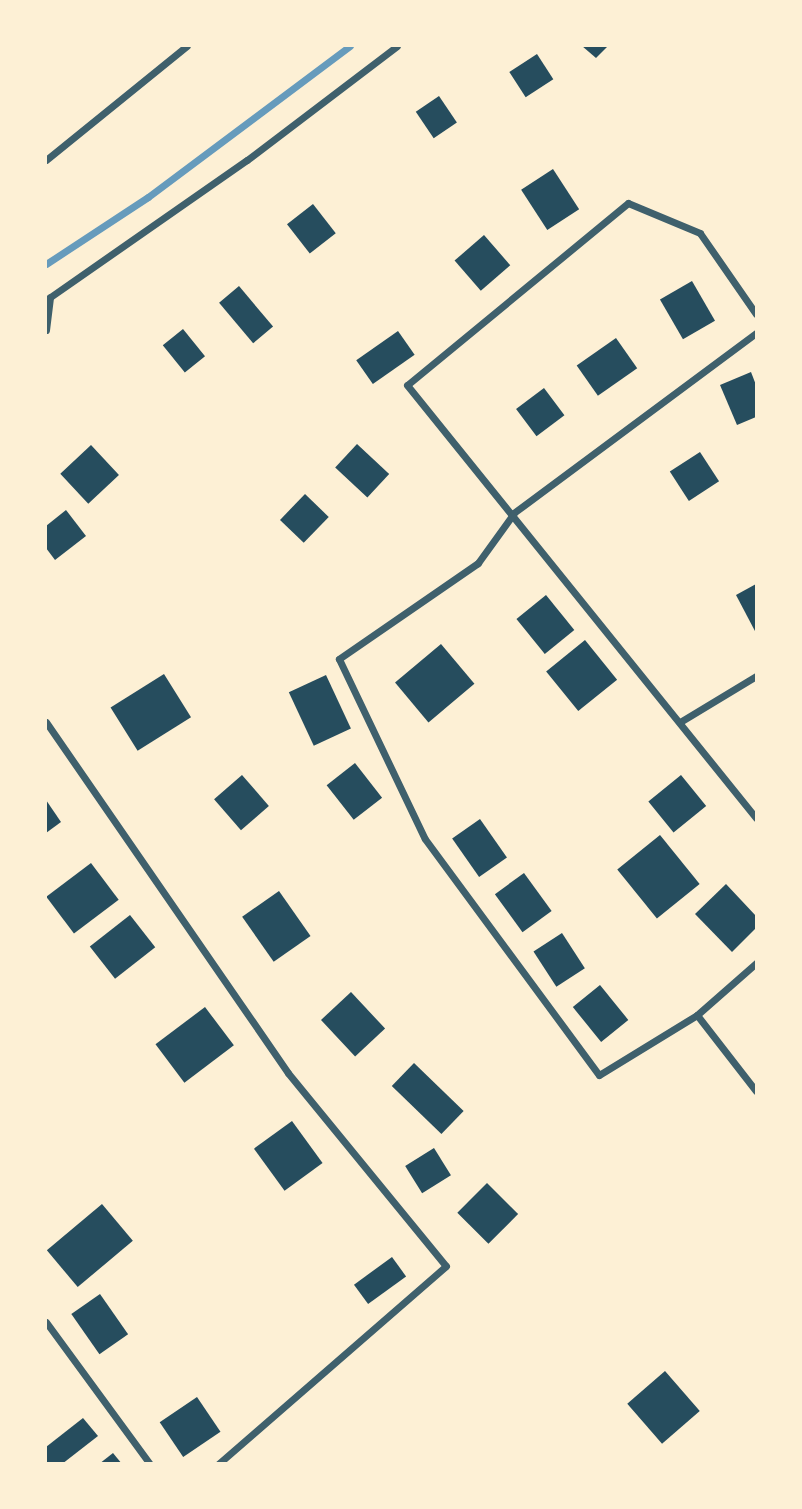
<!DOCTYPE html>
<html>
<head>
<meta charset="utf-8">
<style>
	body { margin:0 }
	#map { position:relative; width:802px; height:1509px; overflow:hidden; background:#fdf0d5; font-family:"Noto Serif",serif }
	div>[style] { position:absolute }
	.stream>* { height:7px; margin:-3.5px; padding:0 3.5px; transform-origin:3.5px; border-radius:3.5px; background:#669bbc }
	.building>* { inset:0; background:#264d5e; transform-origin:0 0 }
	.minor>* { height:7px; margin:-3.5px; padding:0 3.5px; transform-origin:3.5px; border-radius:3.5px; background:#3f606c }
	span { translate:-50% -50%; white-space:nowrap; text-align:center; line-height:1.15; -webkit-text-stroke:7px #fdf0d5; paint-order:stroke }
	.frame { position:absolute; inset:0; border:47px solid #fdf0d5; pointer-events:none }
</style>
</head>
<body>
<div id="map">
	<div class="stream">
		<div style="left:46px;top:264px;width:122px;rotate:-33.3deg"></div>
		<div style="left:148px;top:197px;width:252px;rotate:-36.8deg"></div>
	</div>
	<div class="building">
		<div style="clip-path:polygon(582px 46px,608px 46px,596px 58px)"></div>
		<div style="left:537px;top:54px;width:30px;height:33px;rotate:57deg"></div>
		<div style="left:439px;top:96px;width:32px;height:28px;rotate:56deg"></div>
		<div style="left:553px;top:169px;width:48px;height:38px;rotate:57deg"></div>
		<div style="left:313px;top:204px;width:37px;height:33px;rotate:52deg"></div>
		<div style="left:484px;top:235px;width:40px;height:39px;rotate:49deg"></div>
		<div style="left:692px;top:281px;width:46px;height:37px;rotate:60deg"></div>
		<div style="left:239px;top:286px;width:53px;height:26px;rotate:50deg"></div>
		<div style="left:183px;top:329px;width:35px;height:26px;rotate:51deg"></div>
		<div style="left:398px;top:331px;width:29px;height:51px;rotate:55deg"></div>
		<div style="left:616px;top:338px;width:37px;height:48px;rotate:55deg"></div>
		<div style="clip-path:polygon(751px 372px,756px 385px,756px 417px,737px 425px,720px 385px)"></div>
		<div style="left:544px;top:388px;width:34px;height:35px;rotate:53deg"></div>
		<div style="left:357px;top:444px;width:44px;height:32px;rotate:43deg"></div>
		<div style="left:91px;top:445px;width:41px;height:42px;rotate:47deg"></div>
		<div style="left:700px;top:452px;width:35px;height:36px;rotate:57deg"></div>
		<div style="left:305px;top:494px;width:33px;height:36px;rotate:44deg"></div>
		<div style="clip-path:polygon(66px 510px,86px 536px,55px 560px,46px 548px,46px 526px)"></div>
		<div style="clip-path:polygon(756px 584px,756px 633px,736px 595px)"></div>
		<div style="left:546px;top:595px;width:45px;height:38px;rotate:51deg"></div>
		<div style="left:585px;top:640px;width:51px;height:50px;rotate:51deg"></div>
		<div style="left:441px;top:644px;width:52px;height:60px;rotate:50deg"></div>
		<div style="left:164px;top:674px;width:51px;height:63px;rotate:58deg"></div>
		<div style="left:326px;top:675px;width:59px;height:41px;rotate:65deg"></div>
		<div style="left:355px;top:763px;width:44px;height:36px;rotate:52deg"></div>
		<div style="left:242px;top:775px;width:41px;height:37px;rotate:49deg"></div>
		<div style="left:681px;top:775px;width:40px;height:42px;rotate:51deg"></div>
		<div style="clip-path:polygon(46px 800px,61px 822px,46px 833px)"></div>
		<div style="left:480px;top:819px;width:47px;height:34px;rotate:55deg"></div>
		<div style="left:660px;top:835px;width:63px;height:55px;rotate:51deg"></div>
		<div style="left:91px;top:863px;width:46px;height:56px;rotate:53deg"></div>
		<div style="left:524px;top:873px;width:47px;height:36px;rotate:54deg"></div>
		<div style="clip-path:polygon(726px 884px,756px 916px,756px 928px,732px 952px,695px 914px)"></div>
		<div style="left:279px;top:891px;width:55px;height:45px;rotate:55deg"></div>
		<div style="left:130px;top:915px;width:41px;height:51px;rotate:52deg"></div>
		<div style="left:562px;top:933px;width:42px;height:34px;rotate:57deg"></div>
		<div style="left:600px;top:985px;width:45px;height:35px;rotate:51deg"></div>
		<div style="left:351px;top:992px;width:50px;height:41px;rotate:47deg"></div>
		<div style="left:205px;top:1007px;width:48px;height:62px;rotate:53deg"></div>
		<div style="left:414px;top:1063px;width:69px;height:32px;rotate:44deg"></div>
		<div style="left:292px;top:1121px;width:52px;height:47px;rotate:54deg"></div>
		<div style="left:434px;top:1148px;width:32px;height:34px;rotate:58deg"></div>
		<div style="left:487px;top:1183px;width:44px;height:42px;rotate:45deg"></div>
		<div style="left:102px;top:1204px;width:48px;height:72px;rotate:50deg"></div>
		<div style="left:392px;top:1257px;width:24px;height:47px;rotate:54deg"></div>
		<div style="left:100px;top:1294px;width:49px;height:35px;rotate:55deg"></div>
		<div style="left:665px;top:1371px;width:53px;height:50px;rotate:49deg"></div>
		<div style="left:197px;top:1397px;width:42px;height:45px;rotate:56deg"></div>
		<div style="clip-path:polygon(83px 1418px,98px 1436px,62px 1464px,46px 1464px,46px 1447px)"></div>
		<div style="clip-path:polygon(113px 1453px,122px 1464px,99px 1464px)"></div>
	</div>
	<div class="minor">
		<div style="left:46px;top:160px;width:181px;rotate:-39deg"></div>
		<div style="left:46px;top:300px;width:245px;rotate:-34.9deg"></div>
		<div style="left:247px;top:160px;width:188px;rotate:-37.2deg"></div>
		<div style="left:756px;top:314px;width:98px;rotate:-124.7deg"></div>
		<div style="left:700px;top:233px;width:78px;rotate:-157.4deg"></div>
		<div style="left:628px;top:203px;width:286px;rotate:140.5deg"></div>
		<div style="left:407px;top:385px;width:556px;rotate:51.13deg"></div>
		<div style="left:46px;top:330px;width:33px;rotate:-83deg"></div>
		<div style="left:756px;top:333px;width:302px;rotate:143.4deg"></div>
		<div style="left:514px;top:513px;width:62px;rotate:125.8deg"></div>
		<div style="left:478px;top:563px;width:169px;rotate:145.4deg"></div>
		<div style="left:339px;top:659px;width:199px;rotate:64.5deg"></div>
		<div style="left:425px;top:839px;width:293px;rotate:53.6deg"></div>
		<div style="left:599px;top:1075px;width:115px;rotate:-31.5deg"></div>
		<div style="left:697px;top:1015px;width:96px;rotate:52.2deg"></div>
		<div style="left:46px;top:722px;width:426px;rotate:55.4deg"></div>
		<div style="left:288px;top:1073px;width:249px;rotate:50.7deg"></div>
		<div style="left:446px;top:1266px;width:302px;rotate:139deg"></div>
		<div style="left:680px;top:722px;width:89px;rotate:-31.2deg"></div>
		<div style="left:697px;top:1015px;width:79px;rotate:-41.4deg"></div>
		<div style="left:46px;top:1322px;width:176px;rotate:53.8deg"></div>
	</div>
	<div class="frame"></div>
</div>
</body>
</html>
